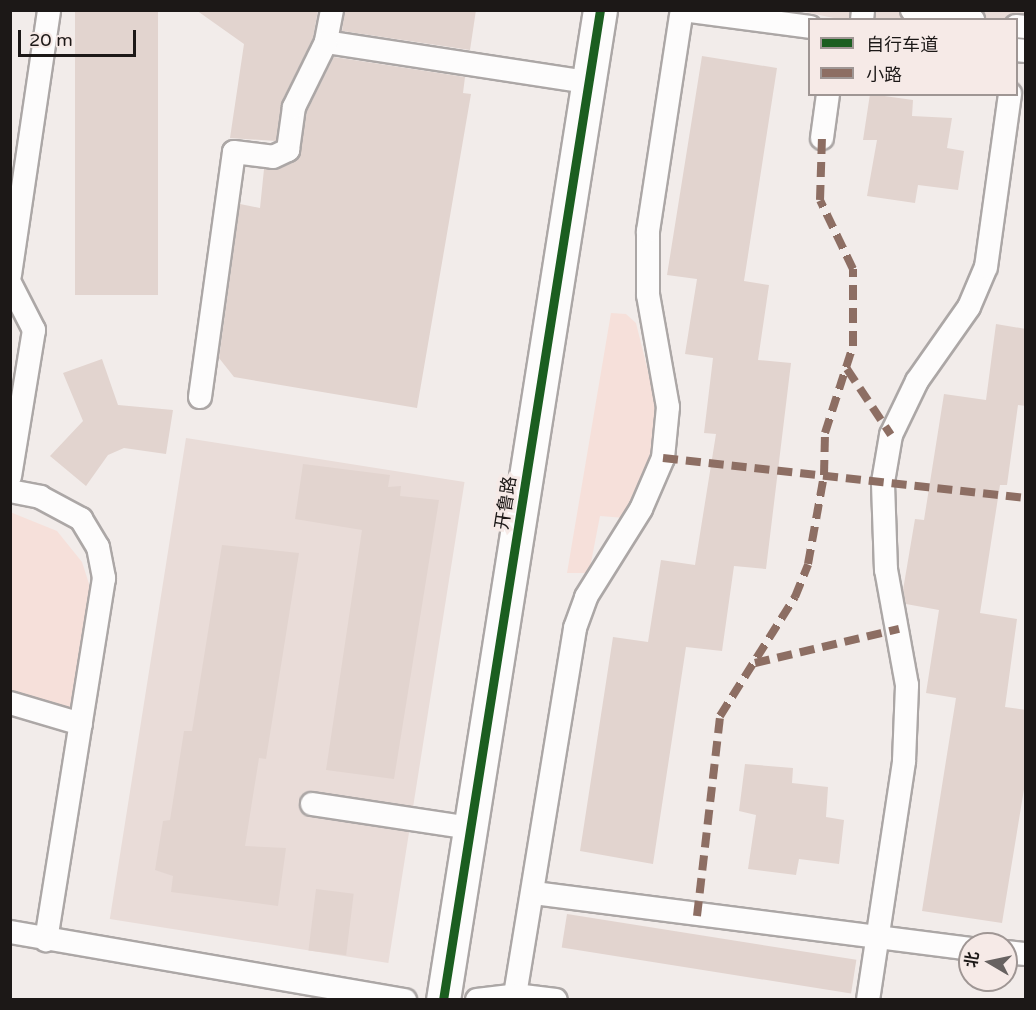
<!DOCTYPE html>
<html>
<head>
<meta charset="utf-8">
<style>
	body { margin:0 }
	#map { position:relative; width:1036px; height:1010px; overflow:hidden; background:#f2ecea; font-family:"Varela Round","Noto Sans SC",sans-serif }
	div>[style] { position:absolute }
	.built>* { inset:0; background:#e9dcd8; transform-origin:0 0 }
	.green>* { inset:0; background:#f6e0da }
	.building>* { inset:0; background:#e2d4cf; transform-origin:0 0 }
	.roads { filter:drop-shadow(2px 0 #aca7a6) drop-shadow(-2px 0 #aca7a6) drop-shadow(0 2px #aca7a6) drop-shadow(0 -2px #aca7a6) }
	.lane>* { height:22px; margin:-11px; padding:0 11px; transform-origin:11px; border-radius:11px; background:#fdfcfc }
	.secondary>* { height:33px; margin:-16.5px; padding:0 16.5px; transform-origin:16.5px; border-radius:16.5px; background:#fdfcfc }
	.quiet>* { height:8px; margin-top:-4px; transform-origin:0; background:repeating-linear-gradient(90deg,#8d6e63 0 15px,transparent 0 23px) }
	.cycleway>* { height:9px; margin:-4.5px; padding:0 4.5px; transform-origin:4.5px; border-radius:4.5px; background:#1b5e20 }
	span { translate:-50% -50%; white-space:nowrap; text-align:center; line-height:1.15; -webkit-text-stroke:6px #f6eae7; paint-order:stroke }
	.street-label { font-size:18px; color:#1c1817 }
	.frame { position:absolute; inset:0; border:12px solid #1c1817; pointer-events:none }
	.legend { position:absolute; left:808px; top:18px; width:210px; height:78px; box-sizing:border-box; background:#f6eae7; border:2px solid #9f9694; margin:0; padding:8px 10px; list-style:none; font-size:18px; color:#1c1817 }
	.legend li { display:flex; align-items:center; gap:12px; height:30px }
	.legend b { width:30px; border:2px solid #9f9694 }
	.north { position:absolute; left:958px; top:932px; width:60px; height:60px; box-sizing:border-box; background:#f6eae7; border:2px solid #9f9694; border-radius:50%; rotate:279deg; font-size:16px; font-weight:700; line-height:24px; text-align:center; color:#1c1817 }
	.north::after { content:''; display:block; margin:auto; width:21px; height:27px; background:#676261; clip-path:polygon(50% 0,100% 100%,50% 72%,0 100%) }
	.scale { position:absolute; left:18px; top:30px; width:118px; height:27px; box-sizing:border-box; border:3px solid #1c1817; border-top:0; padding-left:8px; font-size:18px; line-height:21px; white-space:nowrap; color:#1c1817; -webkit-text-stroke:4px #f6eae7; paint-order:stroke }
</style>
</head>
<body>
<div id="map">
	<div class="built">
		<div style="clip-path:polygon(796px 10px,1025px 11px,1025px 44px,1017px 43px,1016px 20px,843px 20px)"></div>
		<div style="left:186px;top:438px;width:282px;height:487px;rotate:9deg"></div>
	</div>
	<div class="green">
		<div style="clip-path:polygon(611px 313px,626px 314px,636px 323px,657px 407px,652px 469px,625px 518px,600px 516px,589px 573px,567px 573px)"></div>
		<div style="clip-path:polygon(10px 512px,57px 531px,82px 562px,90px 587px,77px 717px,11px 696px)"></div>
	</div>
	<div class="building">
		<div style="left:75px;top:10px;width:83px;height:285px"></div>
		<div style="clip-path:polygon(196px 10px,318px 10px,313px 38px,282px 101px,276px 141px,230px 138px,244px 44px)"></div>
		<div style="clip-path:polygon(345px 10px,476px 10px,470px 50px,342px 31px)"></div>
		<div style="clip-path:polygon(702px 56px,777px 68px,744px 281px,769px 285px,758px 360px,791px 363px,766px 569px,734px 566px,722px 651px,686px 647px,653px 864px,580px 851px,613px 637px,648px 642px,661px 560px,695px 565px,716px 434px,704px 433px,713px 358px,685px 354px,697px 279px,667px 275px)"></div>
		<div style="clip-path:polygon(334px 57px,465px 77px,463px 93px,471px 94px,417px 408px,234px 377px,219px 358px,240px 204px,260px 208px,264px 169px,279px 169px,299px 158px,307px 111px)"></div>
		<div style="clip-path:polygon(870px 94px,913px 100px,912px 116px,952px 118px,947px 148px,964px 151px,958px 190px,918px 185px,915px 203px,867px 196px,877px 140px,863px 140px)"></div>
		<div style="clip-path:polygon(996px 324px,1026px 329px,1026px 406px,1018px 405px,1007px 485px,1000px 485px,980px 613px,1017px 619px,1005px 707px,1026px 710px,1026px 777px,1002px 923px,922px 911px,956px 698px,926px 693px,939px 610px,906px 604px,903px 590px,915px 519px,924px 520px,944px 394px,986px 400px)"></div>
		<div style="clip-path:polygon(102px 359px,118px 405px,173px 410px,166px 454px,124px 448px,108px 455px,86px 486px,50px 456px,83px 421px,63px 373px)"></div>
		<div style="clip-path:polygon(303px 464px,390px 475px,388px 487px,401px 486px,400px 496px,439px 500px,394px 779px,326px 770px,362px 530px,295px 519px)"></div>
		<div style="clip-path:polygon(222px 545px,299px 553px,266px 759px,259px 758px,245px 846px,286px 848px,278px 906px,171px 892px,173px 876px,155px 870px,163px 821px,170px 820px,184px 731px,192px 731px)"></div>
		<div style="clip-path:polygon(745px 764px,793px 768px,792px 783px,828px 787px,826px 817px,844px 820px,839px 864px,799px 859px,796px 875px,748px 869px,756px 815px,739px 811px)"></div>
		<div style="left:316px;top:889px;width:38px;height:62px;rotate:7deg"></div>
		<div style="left:567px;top:914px;width:293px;height:34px;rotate:9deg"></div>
	</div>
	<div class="roads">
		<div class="lane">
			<div style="left:332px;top:10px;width:33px;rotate:101deg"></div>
			<div style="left:326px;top:42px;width:263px;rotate:8.7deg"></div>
			<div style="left:683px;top:10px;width:128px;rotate:7.6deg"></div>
			<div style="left:912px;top:10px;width:62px;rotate:9.3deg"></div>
			<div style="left:862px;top:20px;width:10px;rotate:-84deg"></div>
			<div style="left:1016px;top:26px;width:10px;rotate:6deg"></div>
			<div style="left:1016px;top:50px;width:10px;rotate:6deg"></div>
			<div style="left:822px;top:138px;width:44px;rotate:-82.2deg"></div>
			<div style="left:10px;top:275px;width:268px;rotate:-81.6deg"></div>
			<div style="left:10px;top:283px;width:53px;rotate:62.9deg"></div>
			<div style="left:34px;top:330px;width:148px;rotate:99.3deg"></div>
			<div style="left:200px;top:397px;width:247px;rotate:-82.1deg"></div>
			<div style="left:234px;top:152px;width:39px;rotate:7deg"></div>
			<div style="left:273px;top:157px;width:17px;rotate:-25deg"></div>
			<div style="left:288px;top:150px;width:43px;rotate:-82.1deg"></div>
			<div style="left:294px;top:107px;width:72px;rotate:-63.8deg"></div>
			<div style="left:10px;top:491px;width:31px;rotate:11deg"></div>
			<div style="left:40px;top:497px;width:47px;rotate:28.2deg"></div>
			<div style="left:81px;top:519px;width:33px;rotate:59deg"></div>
			<div style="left:98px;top:547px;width:32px;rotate:79deg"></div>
			<div style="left:104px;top:578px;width:367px;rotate:99.1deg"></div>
			<div style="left:10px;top:703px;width:74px;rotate:16.5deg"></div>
			<div style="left:312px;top:804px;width:160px;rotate:8.6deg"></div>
			<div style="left:534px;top:893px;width:440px;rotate:7.3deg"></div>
			<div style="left:10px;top:932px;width:401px;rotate:9.8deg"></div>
			<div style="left:1006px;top:952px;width:20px;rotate:6deg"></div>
			<div style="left:515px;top:995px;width:372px;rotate:-80.7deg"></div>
			<div style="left:575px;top:628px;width:33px;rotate:-70deg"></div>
			<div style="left:586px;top:597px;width:104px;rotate:-58deg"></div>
			<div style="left:641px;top:509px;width:56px;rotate:-66.7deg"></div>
			<div style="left:663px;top:458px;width:51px;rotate:-84.4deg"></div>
			<div style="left:668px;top:407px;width:114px;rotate:-100.1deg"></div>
			<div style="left:648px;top:295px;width:64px;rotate:-90deg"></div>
			<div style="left:648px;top:231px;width:224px;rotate:-81.3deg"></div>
			<div style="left:477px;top:1000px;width:38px;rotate:-7deg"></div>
			<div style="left:515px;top:995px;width:41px;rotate:7deg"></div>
			<div style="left:868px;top:1000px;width:242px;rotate:-81.4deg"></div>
			<div style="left:904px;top:761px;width:76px;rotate:-87.7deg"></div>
			<div style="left:907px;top:685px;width:117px;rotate:-100.3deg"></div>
			<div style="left:886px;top:570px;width:88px;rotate:-92deg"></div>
			<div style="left:883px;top:482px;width:48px;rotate:-80.3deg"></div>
			<div style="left:891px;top:435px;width:60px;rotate:-64.3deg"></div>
			<div style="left:917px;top:381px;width:90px;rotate:-54.9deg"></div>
			<div style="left:969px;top:307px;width:43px;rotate:-67deg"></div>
			<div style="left:986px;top:267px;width:175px;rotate:-82.1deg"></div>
		</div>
		<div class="secondary">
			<div style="left:443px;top:1000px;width:1002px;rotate:-80.99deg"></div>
		</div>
	</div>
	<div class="quiet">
		<div style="left:847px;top:369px;width:79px;rotate:56.3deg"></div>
		<div style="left:663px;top:458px;width:365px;rotate:6.3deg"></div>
		<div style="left:755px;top:663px;width:148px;rotate:-13.3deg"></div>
		<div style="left:697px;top:916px;width:201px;rotate:-83.4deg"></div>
		<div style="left:720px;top:716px;width:141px;rotate:-57.8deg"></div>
		<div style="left:795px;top:597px;width:35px;rotate:-68deg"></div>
		<div style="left:808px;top:564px;width:90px;rotate:-79.8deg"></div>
		<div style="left:824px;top:475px;width:42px;rotate:-88.6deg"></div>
		<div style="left:825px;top:433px;width:91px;rotate:-72.2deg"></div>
		<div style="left:853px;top:346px;width:77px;rotate:-90deg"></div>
		<div style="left:853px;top:269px;width:76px;rotate:-115.6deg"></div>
		<div style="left:820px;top:200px;width:62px;rotate:-88.2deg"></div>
	</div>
	<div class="cycleway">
		<div style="left:443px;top:1000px;width:1002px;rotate:-80.99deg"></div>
	</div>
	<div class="street-label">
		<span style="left:506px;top:503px;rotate:-81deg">开鲁路</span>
	</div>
	<div class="frame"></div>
	<ul class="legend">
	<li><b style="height:8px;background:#1b5e20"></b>自行车道</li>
	<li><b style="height:8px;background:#8d6e63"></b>小路</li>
	</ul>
	<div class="north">北</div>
	<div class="scale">20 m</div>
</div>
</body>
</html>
